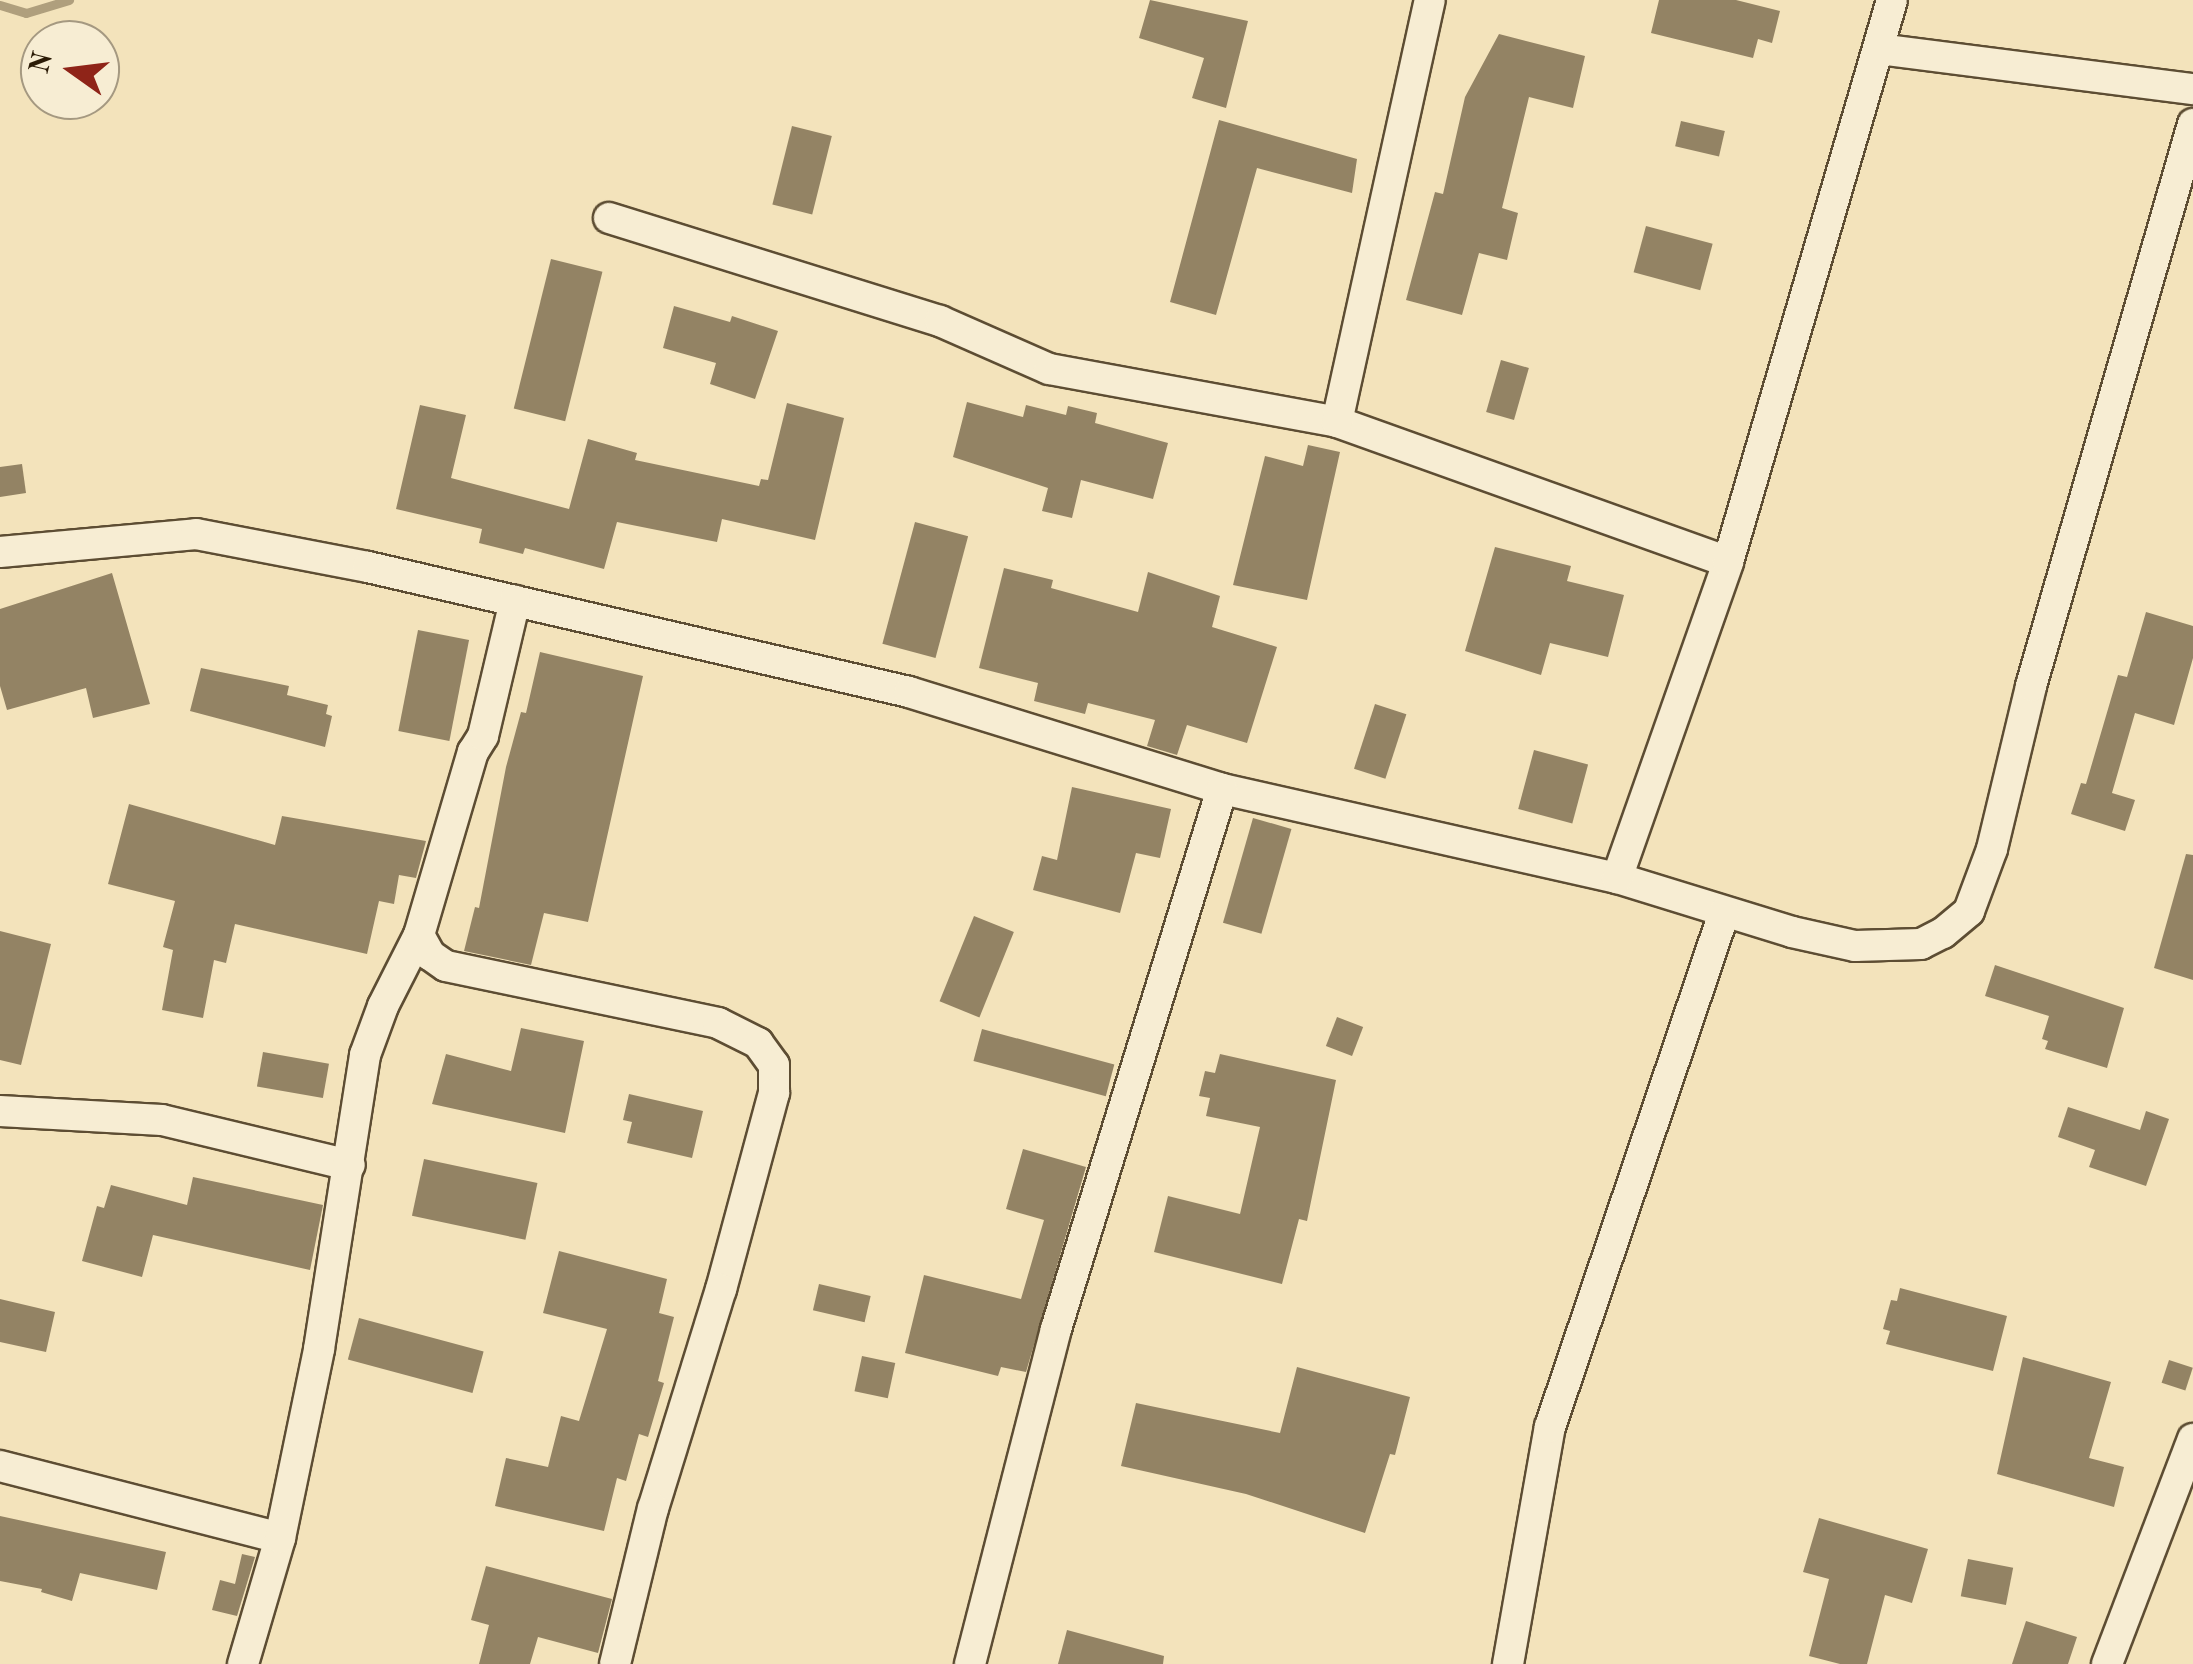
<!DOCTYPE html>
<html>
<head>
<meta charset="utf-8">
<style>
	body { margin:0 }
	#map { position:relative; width:2193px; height:1664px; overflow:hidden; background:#f3e3bb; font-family:"Old Standard TT",serif }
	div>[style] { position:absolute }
	.stream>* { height:9px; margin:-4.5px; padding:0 4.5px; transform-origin:4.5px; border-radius:4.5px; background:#af9f7d }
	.building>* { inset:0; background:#938364; transform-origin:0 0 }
	.roads { filter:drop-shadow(2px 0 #5d4d33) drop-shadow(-2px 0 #5d4d33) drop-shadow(0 2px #5d4d33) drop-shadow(0 -2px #5d4d33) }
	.minor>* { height:30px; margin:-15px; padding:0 15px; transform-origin:15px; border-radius:15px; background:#f7edd3 }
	span { translate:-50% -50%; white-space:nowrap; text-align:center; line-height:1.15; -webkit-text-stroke:9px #f7edd3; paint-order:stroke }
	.north { position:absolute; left:20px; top:20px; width:100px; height:100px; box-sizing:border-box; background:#f7edd3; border:2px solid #a59981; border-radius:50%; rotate:284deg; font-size:28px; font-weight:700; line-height:40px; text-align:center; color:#2b1b06 }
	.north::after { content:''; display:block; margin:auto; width:35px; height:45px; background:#8f2418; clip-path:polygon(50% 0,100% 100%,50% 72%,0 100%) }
</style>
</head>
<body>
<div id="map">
	<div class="stream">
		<div style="left:0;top:5px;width:27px;rotate:17deg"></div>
		<div style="left:26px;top:13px;width:45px;rotate:-16.8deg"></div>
	</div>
	<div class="building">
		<div style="clip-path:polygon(1150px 0,1248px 21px,1226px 108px,1192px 98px,1204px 58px,1139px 38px)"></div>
		<div style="clip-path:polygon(1659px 0,1736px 0,1780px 11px,1772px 43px,1758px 39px,1753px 58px,1651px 33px)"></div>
		<div style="clip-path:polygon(1499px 34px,1585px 56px,1573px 108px,1529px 97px,1502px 208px,1518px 213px,1507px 260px,1479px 253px,1462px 315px,1406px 300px,1435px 192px,1443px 194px,1465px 97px)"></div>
		<div style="clip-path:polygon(1219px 120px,1357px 159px,1352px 193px,1257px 168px,1216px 315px,1170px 302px)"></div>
		<div style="left:1681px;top:121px;width:45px;height:26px;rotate:13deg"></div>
		<div style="left:792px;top:126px;width:41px;height:81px;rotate:14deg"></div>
		<div style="left:1646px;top:226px;width:69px;height:48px;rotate:15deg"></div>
		<div style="left:551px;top:259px;width:53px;height:154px;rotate:14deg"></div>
		<div style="clip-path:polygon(674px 306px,730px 322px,732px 316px,778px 331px,755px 399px,710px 384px,716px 363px,663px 348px)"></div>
		<div style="left:1501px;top:360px;width:29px;height:54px;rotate:16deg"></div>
		<div style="clip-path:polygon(967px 402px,1023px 417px,1026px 405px,1066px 415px,1068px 406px,1097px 413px,1095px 423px,1168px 443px,1153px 499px,1081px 480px,1072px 518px,1042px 511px,1048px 488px,953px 457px)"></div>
		<div style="clip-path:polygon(787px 403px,844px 418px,815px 540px,722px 519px,717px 542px,617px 522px,604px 569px,525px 548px,523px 554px,479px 543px,482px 529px,396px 509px,420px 405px,466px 415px,451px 478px,569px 509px,588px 439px,637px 453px,635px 460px,759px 486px,761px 479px,768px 480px)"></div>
		<div style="clip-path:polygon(1308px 445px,1340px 452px,1307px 600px,1233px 585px,1265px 456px,1303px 466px)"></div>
		<div style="clip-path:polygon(22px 464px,26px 493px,0 497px,0 467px)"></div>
		<div style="left:915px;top:522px;width:55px;height:126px;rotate:15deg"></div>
		<div style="clip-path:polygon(1495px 547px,1571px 566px,1567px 581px,1624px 595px,1608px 657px,1550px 643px,1541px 675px,1465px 651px)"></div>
		<div style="clip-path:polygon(1004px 568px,1053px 580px,1051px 588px,1138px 612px,1148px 572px,1220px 596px,1212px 627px,1277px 647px,1247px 743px,1187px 725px,1177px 755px,1147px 746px,1155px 720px,1088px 703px,1085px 714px,1034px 701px,1038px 683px,979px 668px)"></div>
		<div style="clip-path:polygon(112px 573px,150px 704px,93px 718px,86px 688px,7px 710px,0 686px,0 609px)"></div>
		<div style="clip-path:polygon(2146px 612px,2193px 626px,2193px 658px,2174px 725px,2135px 713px,2112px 793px,2135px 800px,2125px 831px,2071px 814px,2081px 783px,2086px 784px,2118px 675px,2127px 677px)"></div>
		<div style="left:418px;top:630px;width:52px;height:103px;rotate:11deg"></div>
		<div style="clip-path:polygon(540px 652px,643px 676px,588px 922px,544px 913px,531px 965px,464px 951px,475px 907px,479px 908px,506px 767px,521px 712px,526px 713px)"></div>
		<div style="clip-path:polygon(201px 668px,289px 686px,287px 695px,328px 705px,326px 714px,332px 716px,325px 747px,190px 711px)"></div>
		<div style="left:1375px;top:704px;width:33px;height:68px;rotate:18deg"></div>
		<div style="left:1534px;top:750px;width:56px;height:61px;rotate:15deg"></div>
		<div style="clip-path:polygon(1072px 787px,1171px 809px,1160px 858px,1136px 853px,1120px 913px,1033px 890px,1042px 856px,1057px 860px)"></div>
		<div style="clip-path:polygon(129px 804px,275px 845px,282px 816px,426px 841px,416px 878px,399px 875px,394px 904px,379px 901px,367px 954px,235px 924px,226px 963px,214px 960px,203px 1018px,162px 1010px,173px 950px,163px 947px,175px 901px,108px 884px)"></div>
		<div style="left:1253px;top:818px;width:40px;height:109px;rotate:16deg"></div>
		<div style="clip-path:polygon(2186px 854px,2193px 855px,2193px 980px,2154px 968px)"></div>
		<div style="left:974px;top:916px;width:43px;height:92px;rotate:22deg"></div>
		<div style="clip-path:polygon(0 931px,51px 944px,21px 1065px,0 1060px)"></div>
		<div style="clip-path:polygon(1995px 965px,2124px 1008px,2107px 1068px,2045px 1049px,2048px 1041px,2042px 1039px,2049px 1016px,1985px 996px)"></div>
		<div style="left:1337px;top:1017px;width:28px;height:31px;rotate:21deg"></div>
		<div style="clip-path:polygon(521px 1028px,584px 1041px,565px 1133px,432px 1104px,446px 1054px,511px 1071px)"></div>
		<div style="left:982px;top:1029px;width:137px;height:33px;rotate:15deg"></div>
		<div style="left:263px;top:1052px;width:67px;height:35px;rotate:10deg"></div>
		<div style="clip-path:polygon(1220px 1054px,1336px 1080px,1307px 1221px,1299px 1219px,1282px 1284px,1154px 1252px,1168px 1196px,1240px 1214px,1260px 1127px,1206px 1116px,1210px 1098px,1199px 1096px,1205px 1071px,1215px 1073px)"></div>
		<div style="clip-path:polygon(629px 1094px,703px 1111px,692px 1158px,627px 1143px,632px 1122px,623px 1120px)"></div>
		<div style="clip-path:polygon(2068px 1107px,2140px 1130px,2146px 1111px,2169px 1119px,2146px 1186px,2089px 1167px,2095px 1150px,2058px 1137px)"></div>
		<div style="clip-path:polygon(1023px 1149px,1086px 1167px,1026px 1372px,1001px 1367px,998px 1376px,905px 1353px,924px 1275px,1021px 1299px,1044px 1220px,1006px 1209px)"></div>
		<div style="left:424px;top:1159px;width:116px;height:58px;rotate:12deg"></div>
		<div style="clip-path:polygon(193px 1177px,323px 1205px,310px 1270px,153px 1235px,142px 1277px,82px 1261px,97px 1206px,104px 1208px,111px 1185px,187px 1205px)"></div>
		<div style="clip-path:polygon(559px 1251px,667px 1279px,659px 1313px,674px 1317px,658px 1381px,664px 1383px,648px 1437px,639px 1434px,626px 1481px,617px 1478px,604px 1531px,495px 1506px,506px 1458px,548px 1467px,561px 1416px,579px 1421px,607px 1329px,543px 1313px)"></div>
		<div style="left:819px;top:1284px;width:53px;height:27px;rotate:13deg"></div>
		<div style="clip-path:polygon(1900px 1288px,2007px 1316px,1993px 1371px,1886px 1344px,1890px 1331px,1883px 1329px,1891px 1300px,1897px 1301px)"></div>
		<div style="clip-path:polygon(0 1299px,55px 1312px,46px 1352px,0 1342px)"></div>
		<div style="left:359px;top:1318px;width:129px;height:43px;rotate:15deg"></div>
		<div style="left:862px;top:1356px;width:34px;height:36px;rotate:12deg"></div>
		<div style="clip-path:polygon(2023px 1357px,2111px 1382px,2089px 1458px,2124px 1467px,2114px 1507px,1997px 1474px)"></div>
		<div style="left:2169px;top:1360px;width:25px;height:24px;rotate:18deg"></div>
		<div style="clip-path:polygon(1297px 1367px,1410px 1397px,1395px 1455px,1390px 1454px,1365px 1533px,1246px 1494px,1121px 1466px,1136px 1403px,1280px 1433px)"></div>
		<div style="clip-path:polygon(0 1516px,166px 1552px,157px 1590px,80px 1573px,72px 1601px,41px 1592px,42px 1589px,0 1581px)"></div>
		<div style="clip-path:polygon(1819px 1518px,1928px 1549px,1912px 1603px,1885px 1595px,1867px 1664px,1840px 1664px,1809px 1656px,1829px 1579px,1803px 1572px)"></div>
		<div style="clip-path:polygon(242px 1554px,255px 1557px,237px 1616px,212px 1610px,220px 1580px,235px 1584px)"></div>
		<div style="left:1968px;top:1559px;width:46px;height:38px;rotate:11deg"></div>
		<div style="clip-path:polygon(486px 1566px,612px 1599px,598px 1653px,538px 1637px,530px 1664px,479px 1664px,489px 1625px,471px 1620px)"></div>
		<div style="clip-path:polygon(2026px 1621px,2077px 1637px,2068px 1664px,2012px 1664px)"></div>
		<div style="clip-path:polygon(1067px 1630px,1164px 1656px,1163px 1664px,1058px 1664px)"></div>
	</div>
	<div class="roads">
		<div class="minor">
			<div style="left:1879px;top:49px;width:317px;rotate:7.3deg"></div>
			<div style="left:609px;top:218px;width:347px;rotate:17.3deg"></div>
			<div style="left:940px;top:321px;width:119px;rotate:23.8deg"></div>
			<div style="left:1049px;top:369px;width:293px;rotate:10.4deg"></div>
			<div style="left:1337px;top:422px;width:415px;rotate:19.7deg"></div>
			<div style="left:1337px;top:422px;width:432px;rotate:-77.6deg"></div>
			<div style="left:0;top:552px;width:197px;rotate:-5.2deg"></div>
			<div style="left:196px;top:534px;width:175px;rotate:10.9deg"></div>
			<div style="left:368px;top:567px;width:555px;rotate:13.01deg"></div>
			<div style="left:909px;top:692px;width:328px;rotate:17.2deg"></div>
			<div style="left:1222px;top:789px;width:405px;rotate:12.7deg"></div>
			<div style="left:1617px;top:878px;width:183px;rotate:17.1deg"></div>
			<div style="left:1792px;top:932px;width:65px;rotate:12.5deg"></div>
			<div style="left:1855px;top:946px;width:66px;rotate:-1.7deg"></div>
			<div style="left:1921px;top:944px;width:25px;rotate:-27deg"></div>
			<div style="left:1943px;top:933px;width:34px;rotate:-40deg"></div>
			<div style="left:1969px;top:911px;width:66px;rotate:-69.6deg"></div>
			<div style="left:1992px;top:849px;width:168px;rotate:-76.5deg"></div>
			<div style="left:2031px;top:686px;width:585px;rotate:-73.92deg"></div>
			<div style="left:1617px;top:878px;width:335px;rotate:-70.6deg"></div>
			<div style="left:1728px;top:562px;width:585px;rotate:-73.73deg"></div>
			<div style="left:419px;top:935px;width:23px;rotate:61deg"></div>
			<div style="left:430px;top:955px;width:19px;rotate:35deg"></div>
			<div style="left:446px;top:966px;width:278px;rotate:11.8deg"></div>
			<div style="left:718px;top:1023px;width:45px;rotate:26.6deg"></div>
			<div style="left:758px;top:1043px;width:27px;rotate:54deg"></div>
			<div style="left:774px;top:1065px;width:28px;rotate:90deg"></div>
			<div style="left:774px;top:1093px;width:203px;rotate:105.1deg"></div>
			<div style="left:721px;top:1289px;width:229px;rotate:107.2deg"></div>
			<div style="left:653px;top:1508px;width:161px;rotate:103.7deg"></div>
			<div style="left:0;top:1111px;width:162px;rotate:3.2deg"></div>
			<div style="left:162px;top:1120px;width:193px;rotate:13.5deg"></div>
			<div style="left:0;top:1466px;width:289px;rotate:14.4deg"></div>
			<div style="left:243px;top:1664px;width:131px;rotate:-73.6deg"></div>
			<div style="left:280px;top:1538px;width:193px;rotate:-78.3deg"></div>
			<div style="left:319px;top:1349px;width:298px;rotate:-81.1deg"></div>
			<div style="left:365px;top:1055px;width:52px;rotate:-69.8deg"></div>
			<div style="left:383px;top:1006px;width:80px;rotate:-63.1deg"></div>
			<div style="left:419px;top:935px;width:191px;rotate:-73.6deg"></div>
			<div style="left:473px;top:752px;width:19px;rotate:-58deg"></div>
			<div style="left:483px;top:736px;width:139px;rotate:-76.7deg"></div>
			<div style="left:970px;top:1664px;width:346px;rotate:-75.6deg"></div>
			<div style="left:1056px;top:1329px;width:565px;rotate:-72.91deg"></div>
			<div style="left:1508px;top:1664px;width:241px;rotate:-80deg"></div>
			<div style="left:1550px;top:1427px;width:543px;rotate:-71.3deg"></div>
			<div style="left:2107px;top:1664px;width:241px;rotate:-69.1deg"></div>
		</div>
	</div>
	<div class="north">N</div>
</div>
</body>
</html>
